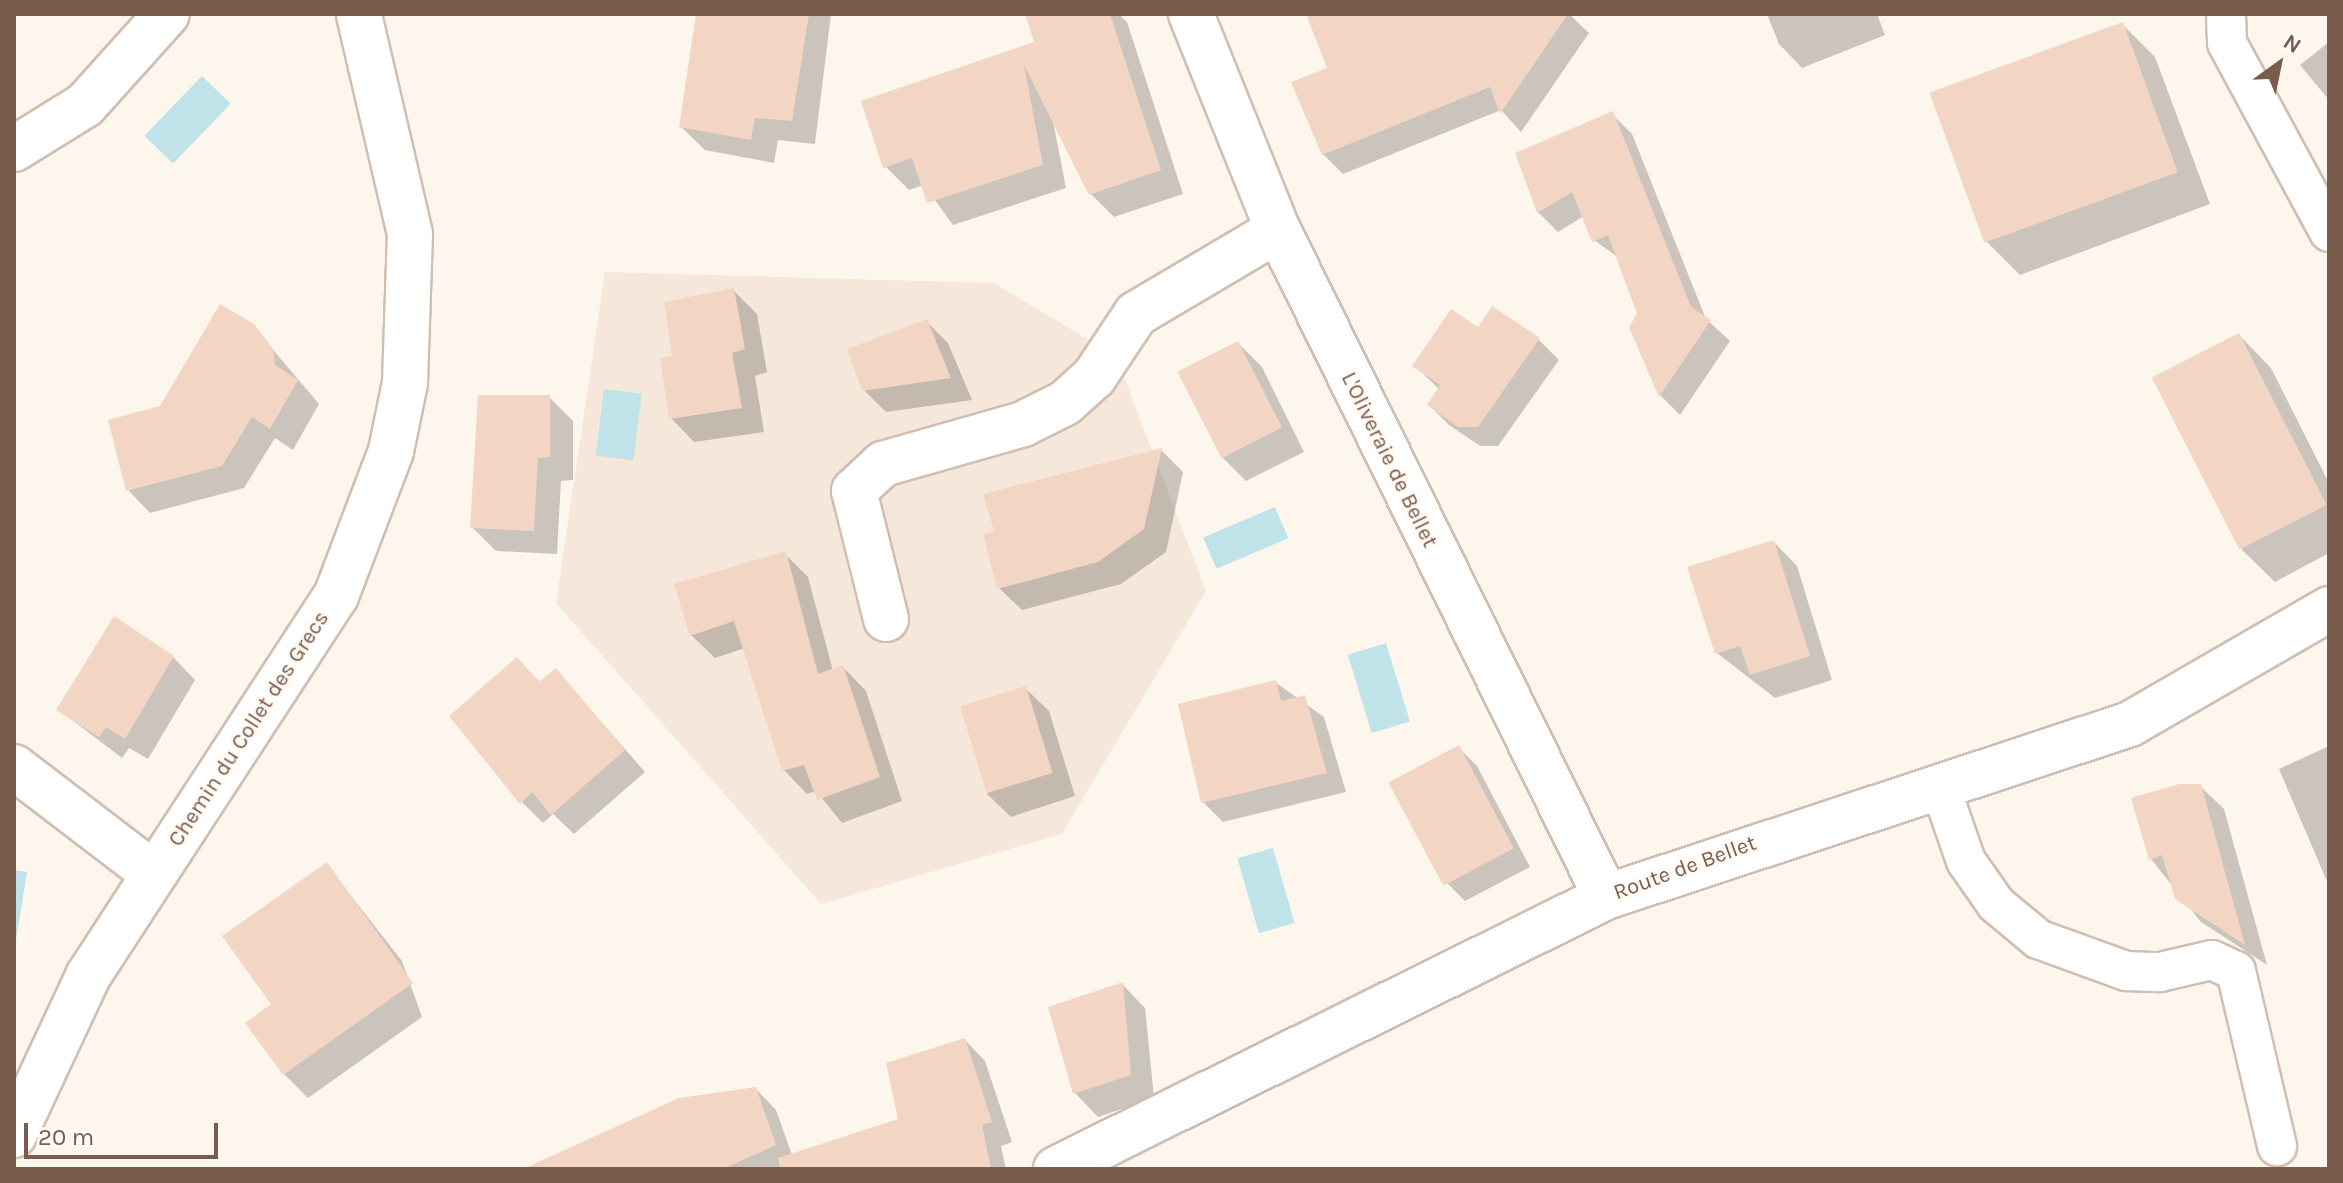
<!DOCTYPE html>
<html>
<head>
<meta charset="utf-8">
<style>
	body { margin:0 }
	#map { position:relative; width:2343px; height:1183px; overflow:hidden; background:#fdf6ec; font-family:Karla,sans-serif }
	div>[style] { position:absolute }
	.residential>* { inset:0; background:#f5e8da }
	.water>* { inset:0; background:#bfe3e8; transform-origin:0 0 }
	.shadow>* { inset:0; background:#0003 }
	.building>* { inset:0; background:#f3d5c3; transform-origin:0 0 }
	.roads { filter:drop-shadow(2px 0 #d1beb0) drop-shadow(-2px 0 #d1beb0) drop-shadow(0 2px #d1beb0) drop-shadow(0 -2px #d1beb0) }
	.service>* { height:38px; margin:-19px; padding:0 19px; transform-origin:19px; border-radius:19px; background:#fff }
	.minor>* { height:44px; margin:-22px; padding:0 22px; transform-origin:22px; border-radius:22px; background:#fff }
	.secondary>* { height:44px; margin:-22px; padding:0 22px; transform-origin:22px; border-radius:22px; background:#fff }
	span { translate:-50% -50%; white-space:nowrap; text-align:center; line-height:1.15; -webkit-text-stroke:6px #fffaf3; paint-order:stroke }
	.street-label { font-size:22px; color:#7a5c4d }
	.frame { position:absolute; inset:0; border:16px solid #7a5c4d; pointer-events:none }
	.north { position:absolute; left:2239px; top:24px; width:80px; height:80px; -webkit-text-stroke:6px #fffaf3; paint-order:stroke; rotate:33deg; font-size:22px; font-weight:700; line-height:32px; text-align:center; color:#7a5c4d }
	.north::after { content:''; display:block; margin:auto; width:28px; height:36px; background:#7a5c4d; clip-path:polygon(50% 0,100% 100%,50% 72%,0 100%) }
	.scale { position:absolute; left:24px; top:1123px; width:194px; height:36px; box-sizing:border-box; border:4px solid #7a5c4d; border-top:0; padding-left:10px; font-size:24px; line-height:28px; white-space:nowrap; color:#7a5c4d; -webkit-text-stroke:6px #fffaf3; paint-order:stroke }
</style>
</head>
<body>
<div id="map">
	<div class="residential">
		<div style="clip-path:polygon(605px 272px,994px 283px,1116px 356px,1206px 591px,1062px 834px,821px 904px,556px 603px)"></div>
	</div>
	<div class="water">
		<div style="left:202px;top:76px;width:40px;height:83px;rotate:44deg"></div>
		<div style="left:604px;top:389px;width:38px;height:67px;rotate:7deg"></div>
		<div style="left:1275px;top:507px;width:34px;height:78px;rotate:67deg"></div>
		<div style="left:1386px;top:643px;width:82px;height:40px;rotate:73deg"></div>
		<div style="left:1273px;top:848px;width:78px;height:37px;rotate:74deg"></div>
		<div style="clip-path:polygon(14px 870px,27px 872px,14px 952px)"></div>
	</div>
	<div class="shadow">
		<div style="clip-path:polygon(698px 14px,831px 14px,815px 144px,778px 140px,774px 163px,705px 150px,681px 127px)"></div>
		<div style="clip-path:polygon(1058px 14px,1119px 14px,1127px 22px,1183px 194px,1114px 217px,1090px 193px,1053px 121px,1066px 188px,953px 225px,924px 185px,909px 190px,885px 166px,1037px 43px)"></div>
		<div style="clip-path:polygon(1308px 14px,1569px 14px,1589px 33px,1521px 132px,1501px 110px,1343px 174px,1323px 154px,1330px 69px)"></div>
		<div style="clip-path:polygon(1767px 14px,1877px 14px,1885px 35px,1802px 68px,1779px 44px)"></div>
		<div style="clip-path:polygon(2122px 24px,2155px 57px,2210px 204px,2020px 275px,1987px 242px,1932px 95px)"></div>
		<div style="clip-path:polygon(2329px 42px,2329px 100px,2300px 65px)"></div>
		<div style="clip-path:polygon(1612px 114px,1632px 134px,1706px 319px,1730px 341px,1680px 415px,1660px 395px,1631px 327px,1639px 314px,1619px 258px,1594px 240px,1584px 216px,1558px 232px,1538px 212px)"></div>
		<div style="clip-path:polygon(734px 291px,757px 314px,767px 372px,755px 376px,764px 432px,694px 442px,671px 418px,674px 357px)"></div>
		<div style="clip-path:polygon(926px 321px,948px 343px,972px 400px,886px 412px,864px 390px)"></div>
		<div style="clip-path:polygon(252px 325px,319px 404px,293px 450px,275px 438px,244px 488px,150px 513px,128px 490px)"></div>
		<div style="clip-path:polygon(1478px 330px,1539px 340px,1559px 360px,1498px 446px,1480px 446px,1449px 425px,1429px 405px,1439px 389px,1415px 366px)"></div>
		<div style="clip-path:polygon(2239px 335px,2271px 368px,2329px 483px,2329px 553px,2275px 582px,2242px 550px)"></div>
		<div style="clip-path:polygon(1238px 343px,1262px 367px,1304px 452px,1246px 481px,1222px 457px)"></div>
		<div style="clip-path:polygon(549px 397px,573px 421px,573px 480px,561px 481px,557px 554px,496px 551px,472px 527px)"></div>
		<div style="clip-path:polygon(1161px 450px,1183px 472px,1166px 552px,1121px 584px,1022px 610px,999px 588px)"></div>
		<div style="clip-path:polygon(1774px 542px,1797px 566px,1832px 680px,1775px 698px,1717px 653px)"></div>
		<div style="clip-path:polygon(785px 554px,808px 577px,833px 671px,843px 667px,866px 691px,902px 801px,842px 823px,816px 791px,807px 794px,784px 770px,745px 648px,715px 658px,691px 635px)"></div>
		<div style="clip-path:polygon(173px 657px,195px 680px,148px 759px,129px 748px,122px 758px,59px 710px)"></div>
		<div style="clip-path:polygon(517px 660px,541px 683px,556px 670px,645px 772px,574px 834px,553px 814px,543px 823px,522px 802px)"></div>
		<div style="clip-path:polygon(1275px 682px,1324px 717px,1346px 792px,1223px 822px,1203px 802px)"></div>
		<div style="clip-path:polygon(1025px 688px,1049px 711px,1075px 796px,1011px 817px,987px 794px)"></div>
		<div style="clip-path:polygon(2329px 746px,2329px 886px,2279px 769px)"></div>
		<div style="clip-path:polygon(1459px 748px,1477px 766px,1530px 867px,1465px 901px,1447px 883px)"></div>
		<div style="clip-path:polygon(2200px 786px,2224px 809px,2267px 965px,2201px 922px,2151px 859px)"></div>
		<div style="clip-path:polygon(327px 865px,402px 961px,422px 1017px,308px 1098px,284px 1074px,274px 1005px)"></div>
		<div style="clip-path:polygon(1122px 984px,1145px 1008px,1154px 1098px,1098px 1117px,1075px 1093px)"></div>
		<div style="clip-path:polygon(965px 1040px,985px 1061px,1012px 1142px,1001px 1146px,1006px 1169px,571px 1169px,756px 1089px,776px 1110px,792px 1155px,901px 1121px)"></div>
	</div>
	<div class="building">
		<div style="clip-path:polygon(696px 14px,809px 14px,792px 121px,755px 118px,751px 140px,679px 127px)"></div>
		<div style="clip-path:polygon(1025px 14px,1110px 14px,1161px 170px,1089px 195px,1024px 65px,1043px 165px,927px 203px,912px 158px,883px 168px,861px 101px,1034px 42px)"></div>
		<div style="clip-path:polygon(1306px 14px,1568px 14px,1500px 114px,1490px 87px,1322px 155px,1291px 82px,1327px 68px)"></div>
		<div style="left:2123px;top:22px;width:160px;height:206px;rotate:70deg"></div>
		<div style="clip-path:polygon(1613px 111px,1691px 307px,1711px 320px,1659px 397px,1629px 327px,1637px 314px,1608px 235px,1592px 242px,1572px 192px,1537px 213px,1515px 153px)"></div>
		<div style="clip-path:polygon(734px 288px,745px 349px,732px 353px,742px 408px,669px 419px,660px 358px,672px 356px,664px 302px)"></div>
		<div style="clip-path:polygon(220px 304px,254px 324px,273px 349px,275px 365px,298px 380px,270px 429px,252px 417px,222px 466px,126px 491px,108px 420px,160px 406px)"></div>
		<div style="clip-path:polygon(1492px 306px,1540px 338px,1478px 427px,1458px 427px,1427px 405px,1440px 385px,1412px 366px,1451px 309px,1478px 327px)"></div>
		<div style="clip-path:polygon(927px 319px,951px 378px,862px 391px,847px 349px)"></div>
		<div style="left:2239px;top:333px;width:193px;height:98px;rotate:63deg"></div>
		<div style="left:1238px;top:341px;width:97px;height:68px;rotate:63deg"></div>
		<div style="clip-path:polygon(478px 395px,550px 395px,550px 457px,538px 458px,534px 531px,470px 528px)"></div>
		<div style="clip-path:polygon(1162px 448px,1144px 529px,1098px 562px,997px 589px,983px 534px,994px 531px,983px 494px)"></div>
		<div style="clip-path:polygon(1774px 540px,1810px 656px,1750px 675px,1740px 646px,1715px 654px,1687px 567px)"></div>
		<div style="clip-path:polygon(786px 551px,818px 674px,843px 665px,880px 777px,817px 800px,804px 765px,782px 771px,734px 621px,690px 636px,674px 584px)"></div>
		<div style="clip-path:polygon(114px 616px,174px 656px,125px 739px,106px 727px,99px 737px,56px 710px)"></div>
		<div style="clip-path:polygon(517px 657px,539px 682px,556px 668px,625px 750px,551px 815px,532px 792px,520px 804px,449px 716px)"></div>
		<div style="clip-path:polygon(1276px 680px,1281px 701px,1305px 695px,1327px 773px,1201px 803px,1178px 704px)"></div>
		<div style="left:1026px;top:686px;width:91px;height:69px;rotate:73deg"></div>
		<div style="left:1459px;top:745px;width:117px;height:80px;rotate:62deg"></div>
		<div style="clip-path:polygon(2179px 784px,2201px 784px,2245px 945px,2175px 899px,2162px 855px,2149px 860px,2131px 798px)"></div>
		<div style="clip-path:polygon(327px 862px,413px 983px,283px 1075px,245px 1023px,271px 1004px,222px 936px)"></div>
		<div style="clip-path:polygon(1123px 982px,1131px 1075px,1073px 1094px,1048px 1007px)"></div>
		<div style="clip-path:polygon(965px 1038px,992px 1122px,982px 1125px,991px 1169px,780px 1169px,778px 1158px,898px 1119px,886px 1063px)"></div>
		<div style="clip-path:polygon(756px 1087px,776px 1145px,723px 1169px,523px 1169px,679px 1098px)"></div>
	</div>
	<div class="roads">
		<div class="service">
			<div style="left:2226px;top:14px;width:29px;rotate:88deg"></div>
			<div style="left:2227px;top:43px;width:215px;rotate:61.6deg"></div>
			<div style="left:1940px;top:786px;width:79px;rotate:70.9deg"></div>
			<div style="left:1966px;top:861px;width:52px;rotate:55.1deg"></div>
			<div style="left:1996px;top:904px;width:55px;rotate:39.8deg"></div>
			<div style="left:2038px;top:939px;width:94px;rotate:20deg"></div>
			<div style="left:2126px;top:971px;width:34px;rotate:2deg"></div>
			<div style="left:2160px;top:972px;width:53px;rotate:-13deg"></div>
			<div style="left:2212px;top:960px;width:26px;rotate:25deg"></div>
			<div style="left:2236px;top:971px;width:180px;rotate:76.8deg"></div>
		</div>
		<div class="minor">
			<div style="left:1191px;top:14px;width:233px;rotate:68.1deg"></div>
			<div style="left:1278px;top:230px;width:743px;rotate:63.81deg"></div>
			<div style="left:14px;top:149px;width:84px;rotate:-31.8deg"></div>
			<div style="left:85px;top:105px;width:122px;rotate:-48deg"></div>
			<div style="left:886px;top:619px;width:132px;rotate:-104deg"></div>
			<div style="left:854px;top:491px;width:40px;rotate:-43deg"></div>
			<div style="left:883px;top:464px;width:146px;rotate:-15.9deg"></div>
			<div style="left:1023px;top:424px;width:47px;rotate:-26.6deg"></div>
			<div style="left:1065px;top:403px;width:39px;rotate:-42deg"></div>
			<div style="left:1094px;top:377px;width:76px;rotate:-56.3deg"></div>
			<div style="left:1136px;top:314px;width:165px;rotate:-30.6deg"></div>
			<div style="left:14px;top:767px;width:176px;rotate:37.4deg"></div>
			<div style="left:14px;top:1135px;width:175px;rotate:-65deg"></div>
			<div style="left:88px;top:976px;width:454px;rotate:-56.9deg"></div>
			<div style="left:336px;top:596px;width:155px;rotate:-69.2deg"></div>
			<div style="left:391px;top:451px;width:69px;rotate:-78.4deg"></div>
			<div style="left:405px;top:383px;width:149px;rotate:-88.1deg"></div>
			<div style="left:410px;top:234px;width:226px;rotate:-103.1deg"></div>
		</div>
		<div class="secondary">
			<div style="left:1056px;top:1169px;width:614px;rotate:-26.31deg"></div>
			<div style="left:1606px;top:897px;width:552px;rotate:-18.27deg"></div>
			<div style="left:2130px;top:724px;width:230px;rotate:-30deg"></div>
		</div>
	</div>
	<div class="street-label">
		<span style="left:1389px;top:460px;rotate:64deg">L'Oliveraie de Bellet</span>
		<span style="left:249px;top:729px;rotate:-57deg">Chemin du Collet des Grecs</span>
		<span style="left:1685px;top:868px;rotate:-20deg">Route de Bellet</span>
	</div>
	<div class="frame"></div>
	<div class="north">N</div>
	<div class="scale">20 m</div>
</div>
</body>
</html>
